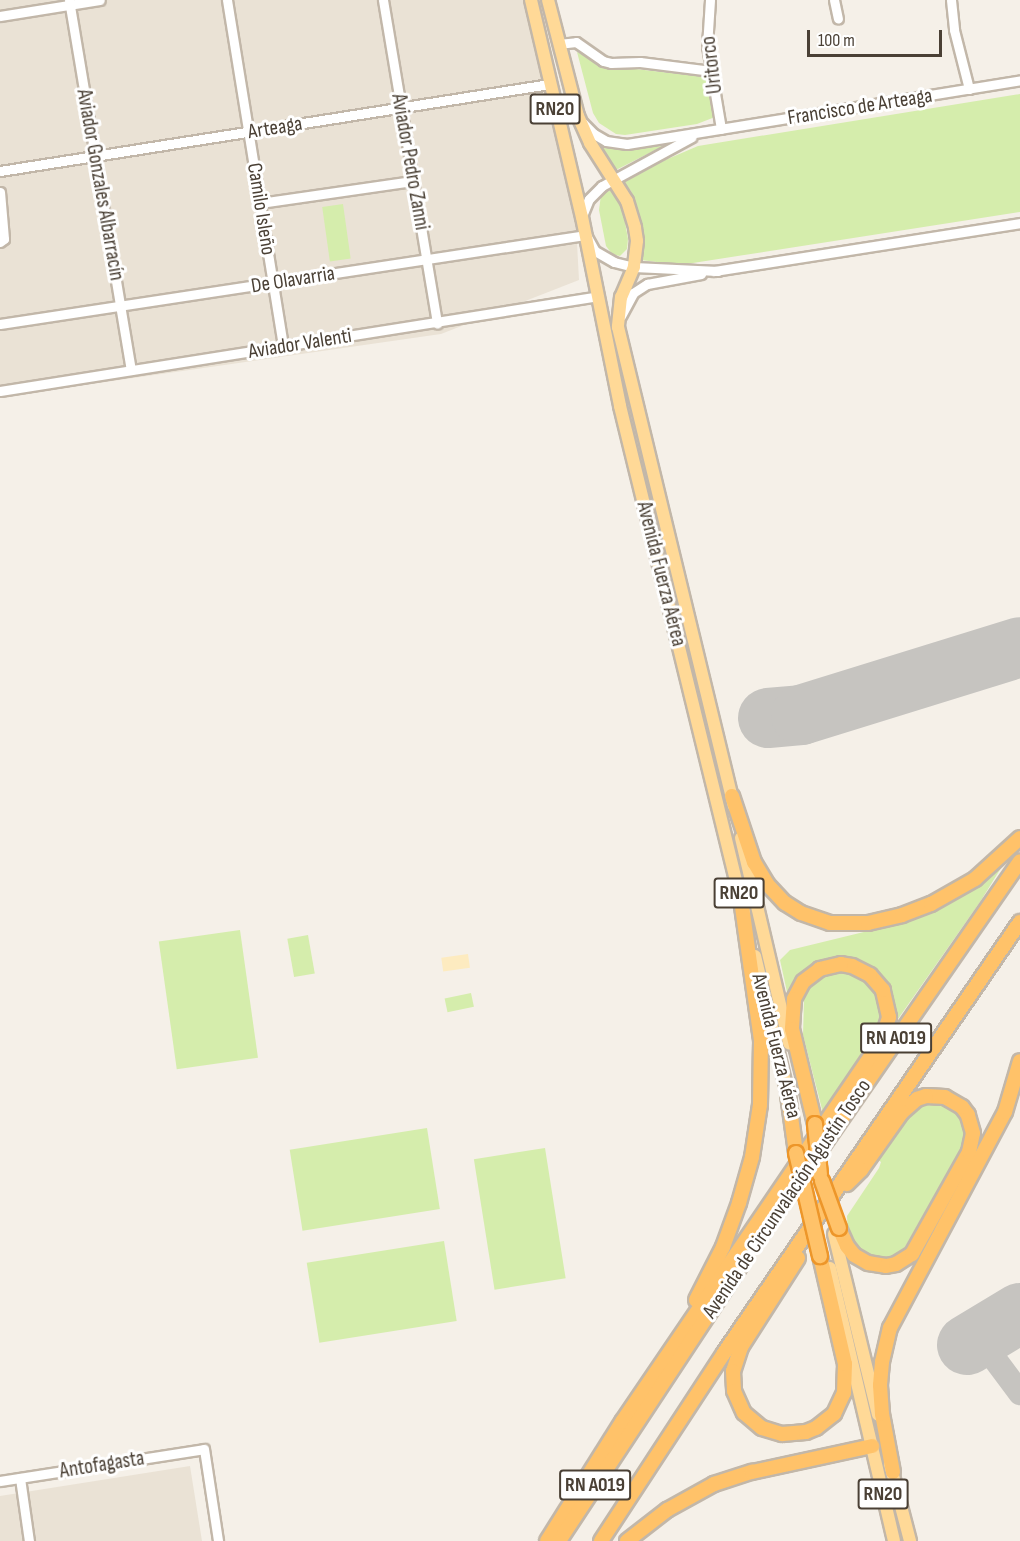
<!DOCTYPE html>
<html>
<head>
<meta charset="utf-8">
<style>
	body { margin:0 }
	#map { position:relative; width:1020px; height:1541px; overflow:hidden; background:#f5f0e8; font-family:"Sofia Sans Condensed",sans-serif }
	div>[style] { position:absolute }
	.residential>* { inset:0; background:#eae2d5 }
	.green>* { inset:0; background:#d5edac; transform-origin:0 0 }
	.sand>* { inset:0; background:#fdebc0; transform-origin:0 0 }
	.taxiway>* { height:24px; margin:-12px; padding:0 12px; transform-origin:12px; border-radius:12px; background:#c6c4c0 }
	.runway>* { height:60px; margin:-30px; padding:0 30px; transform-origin:30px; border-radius:30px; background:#c6c4c0 }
	.roads { filter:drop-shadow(2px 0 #c2b7a9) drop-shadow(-2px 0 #c2b7a9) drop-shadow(0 2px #c2b7a9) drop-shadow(0 -2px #c2b7a9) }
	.minor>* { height:9px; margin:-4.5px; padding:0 4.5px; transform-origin:4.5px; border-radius:4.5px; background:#fff }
	.major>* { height:12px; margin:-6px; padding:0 6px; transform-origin:6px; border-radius:6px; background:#ffd997 }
	.highway>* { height:14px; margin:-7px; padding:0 7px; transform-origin:7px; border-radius:7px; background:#ffc269 }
	.bridges { filter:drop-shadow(2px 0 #ed962a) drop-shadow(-2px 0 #ed962a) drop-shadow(0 2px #ed962a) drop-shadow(0 -2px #ed962a) }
	.highway-bridge>* { height:14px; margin:-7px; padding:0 7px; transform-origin:7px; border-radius:7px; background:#ffc269 }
	span { translate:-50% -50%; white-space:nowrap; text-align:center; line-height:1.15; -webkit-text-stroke:6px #fff; paint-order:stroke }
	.shield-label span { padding:2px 4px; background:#fff; border:2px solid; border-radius:4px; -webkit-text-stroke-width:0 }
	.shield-label { font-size:20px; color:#4a4035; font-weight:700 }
	.street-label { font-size:21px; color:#4a4035 }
	.scale { position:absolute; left:807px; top:30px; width:135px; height:27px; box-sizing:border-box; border:3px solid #4a4035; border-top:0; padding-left:8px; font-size:18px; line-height:21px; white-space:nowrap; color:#4a4035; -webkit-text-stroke:4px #fff; paint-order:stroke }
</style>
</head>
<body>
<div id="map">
	<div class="residential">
		<div style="clip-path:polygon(0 0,523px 0,575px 206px,579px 280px,441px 334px,0 397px)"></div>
		<div style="clip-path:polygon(190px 1466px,202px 1541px,0 1541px,0 1496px)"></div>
	</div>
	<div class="green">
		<div style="clip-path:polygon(577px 52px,609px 66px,706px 77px,715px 117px,697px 124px,625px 135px,616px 134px,599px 123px,593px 113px)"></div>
		<div style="clip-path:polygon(1020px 94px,1020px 212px,680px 265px,641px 260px,643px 244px,638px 211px,631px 191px,621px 179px,698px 146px)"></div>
		<div style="clip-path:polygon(663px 146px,614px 171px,601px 148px)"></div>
		<div style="clip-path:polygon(611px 190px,621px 200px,628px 239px,627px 249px,620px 256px,612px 254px,606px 246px,599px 210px,601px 195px)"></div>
		<div style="left:343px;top:204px;width:55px;height:21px;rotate:82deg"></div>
		<div style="clip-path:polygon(997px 868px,1001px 868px,980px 902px,893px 1026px,894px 1014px,891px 996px,879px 975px,860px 962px,847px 959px,791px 994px,787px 992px,780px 960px,790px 950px,913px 920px,952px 902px,974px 889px)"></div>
		<div style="left:240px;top:930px;width:129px;height:82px;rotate:82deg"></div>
		<div style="left:308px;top:935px;width:39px;height:21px;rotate:80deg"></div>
		<div style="clip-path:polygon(841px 970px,866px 979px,878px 994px,883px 1017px,875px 1040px,824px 1117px,803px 1035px,804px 1000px,801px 998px,805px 989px,822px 973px)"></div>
		<div style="left:471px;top:993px;width:14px;height:27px;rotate:78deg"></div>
		<div style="clip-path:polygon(935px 1103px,951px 1108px,963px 1122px,965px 1141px,961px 1150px,905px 1247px,895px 1255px,883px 1258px,866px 1255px,848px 1235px,847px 1216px,879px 1168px,881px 1162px,877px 1159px,904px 1121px,920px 1107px)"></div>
		<div style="left:427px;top:1128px;width:82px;height:139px;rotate:81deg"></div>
		<div style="left:545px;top:1148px;width:132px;height:72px;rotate:81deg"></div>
		<div style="left:444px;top:1241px;width:81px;height:139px;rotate:81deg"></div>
	</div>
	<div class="sand">
		<div style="left:468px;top:954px;width:14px;height:27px;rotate:82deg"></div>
	</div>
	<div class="taxiway">
		<div style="left:979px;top:1338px;width:69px;rotate:53.3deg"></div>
	</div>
	<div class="runway">
		<div style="left:768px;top:718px;width:33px;rotate:-5deg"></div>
		<div style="left:801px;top:715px;width:229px;rotate:-17.2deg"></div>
		<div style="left:967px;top:1345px;width:62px;rotate:-31.1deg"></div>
	</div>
	<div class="roads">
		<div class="minor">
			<div style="left:69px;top:0;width:375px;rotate:80.5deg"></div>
			<div style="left:227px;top:0;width:351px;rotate:80.8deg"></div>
			<div style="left:383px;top:0;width:328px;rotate:80.5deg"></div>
			<div style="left:710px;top:0;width:46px;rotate:93.7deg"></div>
			<div style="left:707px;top:46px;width:84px;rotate:80.4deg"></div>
			<div style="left:834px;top:0;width:19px;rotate:78deg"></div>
			<div style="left:951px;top:0;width:30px;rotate:84deg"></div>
			<div style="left:954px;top:30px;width:61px;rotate:75.7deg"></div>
			<div style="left:0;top:16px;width:101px;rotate:-9.1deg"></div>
			<div style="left:558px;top:44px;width:18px;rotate:-6deg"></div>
			<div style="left:576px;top:42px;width:33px;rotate:35deg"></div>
			<div style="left:603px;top:61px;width:8px;rotate:14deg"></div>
			<div style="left:611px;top:63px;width:29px;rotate:-2deg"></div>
			<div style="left:640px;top:62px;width:72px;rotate:7.2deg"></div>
			<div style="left:583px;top:123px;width:16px;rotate:45deg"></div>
			<div style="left:594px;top:134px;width:14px;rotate:30deg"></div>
			<div style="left:606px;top:141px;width:21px;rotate:8deg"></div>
			<div style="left:627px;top:144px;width:398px;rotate:-9.2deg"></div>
			<div style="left:0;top:171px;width:556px;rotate:-9deg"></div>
			<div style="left:0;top:192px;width:47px;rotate:85.1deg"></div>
			<div style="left:4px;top:239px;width:5px;rotate:143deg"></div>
			<div style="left:260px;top:203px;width:154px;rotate:-8.2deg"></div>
			<div style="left:582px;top:216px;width:18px;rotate:-68deg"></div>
			<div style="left:589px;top:199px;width:18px;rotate:-45deg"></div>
			<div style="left:602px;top:186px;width:102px;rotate:-28.6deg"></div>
			<div style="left:714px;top:271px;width:310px;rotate:-8.9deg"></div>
			<div style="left:621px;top:316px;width:26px;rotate:-62deg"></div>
			<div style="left:633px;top:293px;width:17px;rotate:-33deg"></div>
			<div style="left:647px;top:284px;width:55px;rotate:-10.5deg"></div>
			<div style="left:0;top:324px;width:593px;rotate:-8.64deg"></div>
			<div style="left:586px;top:235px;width:18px;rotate:61deg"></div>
			<div style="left:595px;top:251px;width:22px;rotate:30deg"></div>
			<div style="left:614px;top:262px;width:21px;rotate:14deg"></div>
			<div style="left:634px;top:267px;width:84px;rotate:2.7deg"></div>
			<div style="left:0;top:391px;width:606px;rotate:-9.01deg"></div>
			<div style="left:20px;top:1478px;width:64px;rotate:81.9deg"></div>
			<div style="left:0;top:1481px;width:206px;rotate:-8.9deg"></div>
			<div style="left:204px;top:1449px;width:93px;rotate:81.3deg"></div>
		</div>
		<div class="major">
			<div style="left:531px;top:0;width:223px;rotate:76.8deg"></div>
			<div style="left:582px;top:217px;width:193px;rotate:78.6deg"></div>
			<div style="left:620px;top:406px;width:522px;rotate:76.26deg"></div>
			<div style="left:548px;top:0;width:120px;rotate:75.5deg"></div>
			<div style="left:578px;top:116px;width:30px;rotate:66deg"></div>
			<div style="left:590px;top:143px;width:69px;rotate:57.5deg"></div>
			<div style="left:627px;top:201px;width:28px;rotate:73deg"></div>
			<div style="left:635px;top:228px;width:13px;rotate:81deg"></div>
			<div style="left:637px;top:241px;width:26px;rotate:97deg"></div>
			<div style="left:634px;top:267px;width:33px;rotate:113deg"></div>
			<div style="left:621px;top:297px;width:30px;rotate:96deg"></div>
			<div style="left:618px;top:327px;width:493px;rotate:76.4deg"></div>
			<div style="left:741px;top:838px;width:211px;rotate:76.8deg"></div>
			<div style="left:755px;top:956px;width:151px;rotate:76.6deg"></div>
			<div style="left:834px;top:1234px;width:186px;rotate:76.3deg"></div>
			<div style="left:830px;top:1268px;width:280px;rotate:76.8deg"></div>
			<div style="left:890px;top:1464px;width:80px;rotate:75.4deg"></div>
		</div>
		<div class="highway">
			<div style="left:732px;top:796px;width:70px;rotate:71.6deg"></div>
			<div style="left:754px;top:862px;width:26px;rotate:59deg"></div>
			<div style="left:767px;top:884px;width:26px;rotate:47deg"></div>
			<div style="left:785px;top:903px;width:19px;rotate:32deg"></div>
			<div style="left:801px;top:913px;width:31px;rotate:19deg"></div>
			<div style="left:830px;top:923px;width:38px"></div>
			<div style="left:868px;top:923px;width:35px;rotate:-13deg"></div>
			<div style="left:902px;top:915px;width:31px;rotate:-21deg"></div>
			<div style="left:931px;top:904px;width:51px;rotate:-29.6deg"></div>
			<div style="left:975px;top:879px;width:61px;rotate:-42.3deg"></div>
			<div style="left:788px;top:1095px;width:59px;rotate:82.1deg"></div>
			<div style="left:820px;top:1150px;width:351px;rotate:-55.3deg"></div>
			<div style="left:839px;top:1228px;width:20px;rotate:66deg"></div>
			<div style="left:847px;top:1246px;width:11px;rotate:52deg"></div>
			<div style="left:854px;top:1255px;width:16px;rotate:30deg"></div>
			<div style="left:868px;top:1263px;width:18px;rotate:9deg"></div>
			<div style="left:886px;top:1266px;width:10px;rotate:-11deg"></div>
			<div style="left:896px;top:1264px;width:19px;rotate:-32deg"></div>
			<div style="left:912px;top:1254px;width:117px;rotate:-60.8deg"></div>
			<div style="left:969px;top:1152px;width:19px;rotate:-78deg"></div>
			<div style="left:973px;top:1133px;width:19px;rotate:-106deg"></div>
			<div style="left:968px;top:1115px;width:10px;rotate:-127deg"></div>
			<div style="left:962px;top:1107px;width:20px;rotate:-150deg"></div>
			<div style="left:945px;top:1097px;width:19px;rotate:-177deg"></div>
			<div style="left:926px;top:1096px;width:9px;rotate:162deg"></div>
			<div style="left:917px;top:1099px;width:20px;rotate:139deg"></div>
			<div style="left:902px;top:1112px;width:71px;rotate:125.3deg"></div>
			<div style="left:861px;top:1170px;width:20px;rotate:135deg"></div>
			<div style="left:798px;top:1258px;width:106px;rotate:122.6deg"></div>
			<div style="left:741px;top:1347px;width:25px;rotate:108deg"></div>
			<div style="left:733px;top:1371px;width:20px;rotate:87deg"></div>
			<div style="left:734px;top:1391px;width:24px;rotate:66deg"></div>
			<div style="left:744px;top:1413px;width:23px;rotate:40deg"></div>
			<div style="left:762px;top:1428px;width:21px;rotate:17deg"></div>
			<div style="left:782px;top:1434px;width:24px;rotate:-5deg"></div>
			<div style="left:806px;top:1432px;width:11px;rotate:-22deg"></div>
			<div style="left:816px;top:1428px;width:23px;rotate:-38deg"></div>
			<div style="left:834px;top:1414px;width:23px;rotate:-65deg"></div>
			<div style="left:844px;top:1393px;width:29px;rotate:-88deg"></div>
			<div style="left:845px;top:1364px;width:111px;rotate:-103deg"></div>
			<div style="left:696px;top:1300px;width:59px;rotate:-63deg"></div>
			<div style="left:723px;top:1247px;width:47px;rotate:-70deg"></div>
			<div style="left:739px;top:1203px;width:48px;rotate:-74.2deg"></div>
			<div style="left:752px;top:1157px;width:53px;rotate:-81.3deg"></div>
			<div style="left:760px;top:1105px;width:65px;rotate:-89.1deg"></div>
			<div style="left:761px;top:1040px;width:135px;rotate:-98.1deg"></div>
			<div style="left:893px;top:1472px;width:59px;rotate:-100.7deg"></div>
			<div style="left:882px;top:1414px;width:29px;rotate:-94deg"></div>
			<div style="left:880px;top:1385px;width:23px;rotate:-85deg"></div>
			<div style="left:882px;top:1362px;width:35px;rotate:-77deg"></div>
			<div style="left:890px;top:1328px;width:245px;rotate:-62deg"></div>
			<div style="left:1005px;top:1112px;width:53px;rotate:-73.6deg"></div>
			<div style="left:547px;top:1541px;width:141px;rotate:-57.8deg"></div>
			<div style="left:622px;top:1422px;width:463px;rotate:-55.8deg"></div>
			<div style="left:882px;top:1039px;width:23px;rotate:-72deg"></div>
			<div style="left:889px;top:1017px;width:28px;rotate:-103deg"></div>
			<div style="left:883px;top:990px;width:20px;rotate:-131deg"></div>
			<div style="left:870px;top:975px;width:20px;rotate:-153deg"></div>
			<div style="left:852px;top:966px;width:11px;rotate:-170deg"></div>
			<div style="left:841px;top:964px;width:22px;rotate:167deg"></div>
			<div style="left:820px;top:969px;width:21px;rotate:143deg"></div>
			<div style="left:803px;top:982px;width:19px;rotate:118deg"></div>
			<div style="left:794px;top:999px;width:30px;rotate:94deg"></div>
			<div style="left:792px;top:1029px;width:98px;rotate:76.4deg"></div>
			<div style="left:559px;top:1541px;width:331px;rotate:-56.6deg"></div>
			<div style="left:601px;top:1541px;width:225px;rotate:-56.8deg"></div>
			<div style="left:724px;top:1353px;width:523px;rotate:-55.52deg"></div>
			<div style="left:627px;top:1541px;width:51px;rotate:-37.8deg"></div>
			<div style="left:667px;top:1510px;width:54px;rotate:-29deg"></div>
			<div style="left:714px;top:1484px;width:40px;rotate:-18deg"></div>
			<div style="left:752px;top:1472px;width:123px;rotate:-12.2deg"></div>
		</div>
	</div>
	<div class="bridges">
		<div class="highway-bridge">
			<div style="left:815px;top:1124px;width:51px;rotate:84.4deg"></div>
			<div style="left:796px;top:1153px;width:106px;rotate:76.9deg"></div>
			<div style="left:822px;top:1181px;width:50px;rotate:70.1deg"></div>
		</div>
	</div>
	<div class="shield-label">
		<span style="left:555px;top:109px">RN20</span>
		<span style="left:739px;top:893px">RN20</span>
		<span style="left:896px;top:1038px">RN A019</span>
		<span style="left:595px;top:1485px">RN A019</span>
		<span style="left:883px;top:1494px">RN20</span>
	</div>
	<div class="street-label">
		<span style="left:712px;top:65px;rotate:-97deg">Uritorco</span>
		<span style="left:860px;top:107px;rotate:-9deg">Francisco de Arteaga</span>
		<span style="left:275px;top:128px;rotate:-9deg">Arteaga</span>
		<span style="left:410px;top:162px;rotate:80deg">Aviador Pedro Zanni</span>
		<span style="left:100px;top:185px;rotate:80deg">Aviador Gonzales Albarracín</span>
		<span style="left:261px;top:209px;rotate:81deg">Camilo Isleño</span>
		<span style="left:293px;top:280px;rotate:-9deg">De Olavarria</span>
		<span style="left:300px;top:344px;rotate:-9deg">Aviador Valenti</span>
		<span style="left:661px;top:574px;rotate:76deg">Avenida Fuerza Aérea</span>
		<span style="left:776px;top:1046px;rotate:76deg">Avenida Fuerza Aérea</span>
		<span style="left:787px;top:1199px;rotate:-56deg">Avenida de Circunvalación Agustín Tosco</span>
		<span style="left:102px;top:1465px;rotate:-9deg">Antofagasta</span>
	</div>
	<div class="scale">100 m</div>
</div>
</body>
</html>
